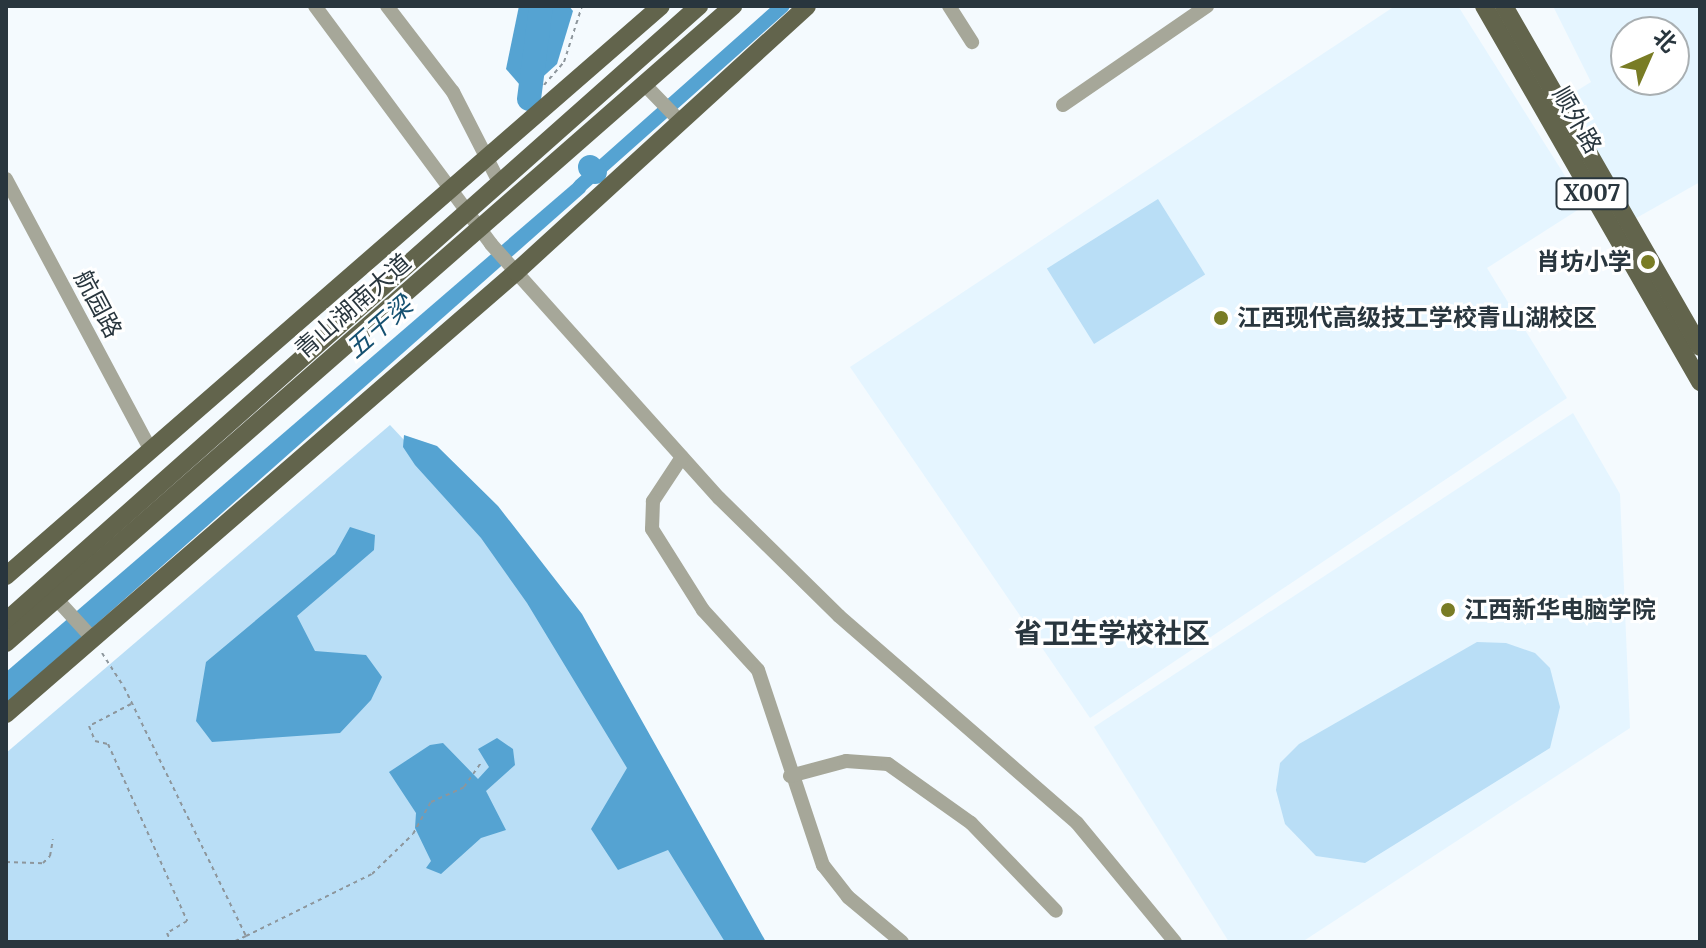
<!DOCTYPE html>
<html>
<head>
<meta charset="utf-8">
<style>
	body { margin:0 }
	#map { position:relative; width:1706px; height:948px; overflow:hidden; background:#f4fafe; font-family:Merriweather,"Noto Sans SC",serif }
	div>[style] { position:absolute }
	.built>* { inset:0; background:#e5f5ff }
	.green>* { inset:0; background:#b9def6; transform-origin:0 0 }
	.water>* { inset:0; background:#55a3d2 }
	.canal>* { height:14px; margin:-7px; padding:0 7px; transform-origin:7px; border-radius:7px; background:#55a3d2 }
	.river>* { height:24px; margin:-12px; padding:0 12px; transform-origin:12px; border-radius:12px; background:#55a3d2 }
	.path>* { height:2px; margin-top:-1px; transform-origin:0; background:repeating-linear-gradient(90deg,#8d969c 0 4px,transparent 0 8px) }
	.minor>* { height:14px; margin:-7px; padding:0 7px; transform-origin:7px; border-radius:7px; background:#a6a799 }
	.major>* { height:18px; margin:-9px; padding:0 9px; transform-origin:9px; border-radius:9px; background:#62644c }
	.dots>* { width:22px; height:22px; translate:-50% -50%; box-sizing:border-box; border:4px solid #fff; border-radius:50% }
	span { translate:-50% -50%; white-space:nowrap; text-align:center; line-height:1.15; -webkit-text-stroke:6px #fff; paint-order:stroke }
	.shield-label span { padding:2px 6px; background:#fff; border:2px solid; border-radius:6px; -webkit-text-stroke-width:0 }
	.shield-label { font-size:22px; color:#29363e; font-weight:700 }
	.street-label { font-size:24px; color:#29363e }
	.poi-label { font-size:24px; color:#29363e; font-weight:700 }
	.right { translate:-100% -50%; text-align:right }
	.left { translate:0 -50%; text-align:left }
	.water-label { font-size:26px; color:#155171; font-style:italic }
	.quarter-label { font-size:28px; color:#29363e; font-weight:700 }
	.frame { position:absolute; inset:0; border:8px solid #29363e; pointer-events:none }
	.north { position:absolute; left:1610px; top:16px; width:80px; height:80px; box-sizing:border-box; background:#fff; border:2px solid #a9afb2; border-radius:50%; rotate:45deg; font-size:22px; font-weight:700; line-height:32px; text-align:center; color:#29363e }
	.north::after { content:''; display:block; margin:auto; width:28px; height:36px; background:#797c25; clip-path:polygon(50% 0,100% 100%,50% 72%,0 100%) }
</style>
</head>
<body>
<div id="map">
	<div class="built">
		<div style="clip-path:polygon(1395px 6px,1458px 6px,1584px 206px,1487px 268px,1567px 398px,1090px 718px,850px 367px)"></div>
		<div style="clip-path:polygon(evenodd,1553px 6px,1700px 6px,1700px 182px,1631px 221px,1565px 98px,1591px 82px,1553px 6px,1626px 32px,1674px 32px,1674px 80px,1626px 80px,1626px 32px)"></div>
		<div style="clip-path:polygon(1573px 413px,1620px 494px,1630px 728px,1302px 942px,1229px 942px,1094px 727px)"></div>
	</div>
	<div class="green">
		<div style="left:1158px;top:199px;width:89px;height:131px;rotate:58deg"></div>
		<div style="clip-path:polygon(390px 425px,562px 608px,744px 942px,6px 942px,6px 753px)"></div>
		<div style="clip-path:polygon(1477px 642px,1506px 643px,1535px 653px,1550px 668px,1560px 707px,1550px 748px,1365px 863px,1316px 856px,1285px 824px,1276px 790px,1280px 763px,1299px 744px)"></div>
	</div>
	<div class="water">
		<div style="clip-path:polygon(519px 6px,569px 6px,573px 11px,557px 64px,526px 92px,506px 69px)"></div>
		<div style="clip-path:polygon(583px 175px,592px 175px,585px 192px,6px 704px,6px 672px)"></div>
		<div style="clip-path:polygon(404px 435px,437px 446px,498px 506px,582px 614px,766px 942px,725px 942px,668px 850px,618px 870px,591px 829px,627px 768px,527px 603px,481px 538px,415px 465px,403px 447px)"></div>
		<div style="clip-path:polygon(350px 527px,375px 535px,374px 550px,297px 616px,315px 651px,366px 655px,382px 677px,371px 700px,340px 733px,212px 742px,196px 721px,206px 662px,335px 554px)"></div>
		<div style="clip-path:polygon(497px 738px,513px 749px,515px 765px,486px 791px,506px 830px,481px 838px,441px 874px,426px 868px,431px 861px,415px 828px,416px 813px,389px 772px,430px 745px,443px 743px,478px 779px,489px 767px,478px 749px)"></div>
	</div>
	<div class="canal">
		<div style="left:580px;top:186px;width:271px;rotate:-41.6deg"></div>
	</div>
	<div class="river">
		<div style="left:529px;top:99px;width:94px;rotate:-82.6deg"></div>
		<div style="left:590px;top:167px;width:7px;rotate:45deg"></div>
	</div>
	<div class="path">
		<div style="left:544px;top:85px;width:30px;rotate:-49deg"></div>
		<div style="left:564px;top:62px;width:59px;rotate:-72.2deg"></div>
		<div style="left:102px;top:653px;width:40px;rotate:57.1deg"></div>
		<div style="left:124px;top:687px;width:277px;rotate:63.9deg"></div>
		<div style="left:246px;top:936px;width:14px;rotate:155deg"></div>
		<div style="left:131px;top:704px;width:47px;rotate:152.4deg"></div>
		<div style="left:89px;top:726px;width:16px;rotate:68deg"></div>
		<div style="left:95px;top:741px;width:13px;rotate:13deg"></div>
		<div style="left:108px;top:744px;width:194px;rotate:65.9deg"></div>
		<div style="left:187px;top:921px;width:23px;rotate:149deg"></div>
		<div style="left:167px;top:933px;width:10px;rotate:66deg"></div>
		<div style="left:6px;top:862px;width:37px;rotate:2deg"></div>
		<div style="left:43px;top:863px;width:10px;rotate:-45deg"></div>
		<div style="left:50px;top:856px;width:17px;rotate:-80deg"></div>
		<div style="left:246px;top:936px;width:140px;rotate:-26.2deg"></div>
		<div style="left:372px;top:874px;width:57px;rotate:-44.3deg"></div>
		<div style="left:413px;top:834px;width:37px;rotate:-61deg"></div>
		<div style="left:431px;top:802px;width:36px;rotate:-24deg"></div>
		<div style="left:464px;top:787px;width:29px;rotate:-55deg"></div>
	</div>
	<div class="minor">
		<div style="left:315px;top:6px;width:296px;rotate:53.5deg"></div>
		<div style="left:491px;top:244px;width:341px;rotate:48.1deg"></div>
		<div style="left:719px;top:498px;width:168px;rotate:44.5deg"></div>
		<div style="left:839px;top:616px;width:315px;rotate:41deg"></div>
		<div style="left:1077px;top:823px;width:154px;rotate:50.5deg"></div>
		<div style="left:387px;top:6px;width:108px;rotate:52.5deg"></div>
		<div style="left:453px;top:92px;width:103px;rotate:62.9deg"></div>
		<div style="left:949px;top:6px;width:43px;rotate:57.4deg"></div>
		<div style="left:644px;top:84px;width:52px;rotate:45.8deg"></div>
		<div style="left:1063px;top:105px;width:175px;rotate:-34.5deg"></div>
		<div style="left:6px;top:179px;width:308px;rotate:61.9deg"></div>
		<div style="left:682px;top:457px;width:53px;rotate:123.4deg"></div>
		<div style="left:653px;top:501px;width:28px;rotate:92deg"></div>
		<div style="left:652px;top:529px;width:96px;rotate:57.8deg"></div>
		<div style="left:703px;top:610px;width:81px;rotate:47.5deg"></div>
		<div style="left:758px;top:670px;width:206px;rotate:71.6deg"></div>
		<div style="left:823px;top:865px;width:41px;rotate:52deg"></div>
		<div style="left:848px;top:897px;width:70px;rotate:39.8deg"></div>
		<div style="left:51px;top:593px;width:62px;rotate:47.6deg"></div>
		<div style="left:790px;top:776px;width:58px;rotate:-15deg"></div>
		<div style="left:846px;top:761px;width:42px;rotate:4.1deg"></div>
		<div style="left:888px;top:764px;width:102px;rotate:35.4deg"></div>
		<div style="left:971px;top:823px;width:122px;rotate:46deg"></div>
	</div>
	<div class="major">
		<div style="left:1484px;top:6px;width:434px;rotate:60.1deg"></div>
		<div style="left:1504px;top:6px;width:393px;rotate:60.1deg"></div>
		<div style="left:6px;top:576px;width:868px;rotate:-41.03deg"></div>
		<div style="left:6px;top:621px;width:927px;rotate:-41.59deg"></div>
		<div style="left:6px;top:643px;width:967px;rotate:-41.22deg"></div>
		<div style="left:6px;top:714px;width:675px;rotate:-40.91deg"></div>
		<div style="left:516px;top:272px;width:394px;rotate:-42.4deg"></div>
	</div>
	<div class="dots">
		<div style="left:1648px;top:262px;background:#797c25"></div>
		<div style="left:1221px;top:318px;background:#797c25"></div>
		<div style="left:1448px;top:610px;background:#797c25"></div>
	</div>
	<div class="shield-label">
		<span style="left:1592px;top:194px">X007</span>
	</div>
	<div class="street-label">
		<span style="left:1577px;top:120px;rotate:60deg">顺外路</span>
		<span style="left:98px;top:304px;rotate:62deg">航园路</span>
		<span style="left:353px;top:306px;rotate:-41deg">青山湖南大道</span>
	</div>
	<div class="poi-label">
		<span class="right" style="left:1632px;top:262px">肖坊小学</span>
		<span class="left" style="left:1237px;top:318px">江西现代高级技工学校青山湖校区</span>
		<span class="left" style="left:1464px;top:610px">江西新华电脑学院</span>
	</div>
	<div class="water-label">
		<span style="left:379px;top:327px;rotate:-41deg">五干梁</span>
	</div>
	<div class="quarter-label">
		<span style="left:1112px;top:633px">省卫生学校社区</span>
	</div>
	<div class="frame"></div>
	<div class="north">北</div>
</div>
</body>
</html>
